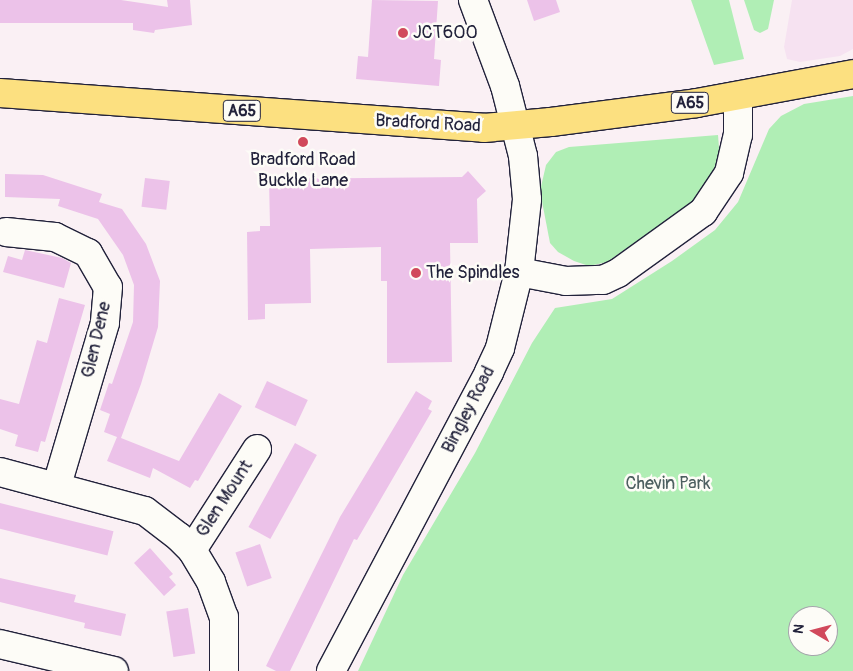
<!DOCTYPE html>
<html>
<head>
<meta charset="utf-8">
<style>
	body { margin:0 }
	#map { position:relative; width:853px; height:671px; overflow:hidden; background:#faf0f4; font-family:Pangolin,sans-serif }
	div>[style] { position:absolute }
	.built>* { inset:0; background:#f6e2f1 }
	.green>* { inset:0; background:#b0eeb5 }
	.building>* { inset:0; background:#ecc2e9; transform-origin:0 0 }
	.roads { filter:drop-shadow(1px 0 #22223b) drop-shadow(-1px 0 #22223b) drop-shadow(0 1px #22223b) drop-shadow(0 -1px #22223b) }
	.minor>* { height:28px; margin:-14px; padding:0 14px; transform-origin:14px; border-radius:14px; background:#fdfcf7 }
	.major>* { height:28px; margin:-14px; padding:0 14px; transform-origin:14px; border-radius:14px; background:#fce080 }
	.dots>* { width:14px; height:14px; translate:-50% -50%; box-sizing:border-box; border:2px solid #fdfcf7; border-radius:50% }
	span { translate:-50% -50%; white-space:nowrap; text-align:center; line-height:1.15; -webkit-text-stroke:5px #fdfcf7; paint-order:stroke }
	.shield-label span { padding:1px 4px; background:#fdfcf7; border:1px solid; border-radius:4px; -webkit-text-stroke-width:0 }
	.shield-label { font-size:16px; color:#22223b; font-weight:700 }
	.poi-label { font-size:18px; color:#22223b }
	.left { translate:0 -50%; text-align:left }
	.street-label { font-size:18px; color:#22223b }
	.park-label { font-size:18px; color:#4d5f60 }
	.north { position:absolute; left:788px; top:606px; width:50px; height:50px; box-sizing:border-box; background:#fdfcf7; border:1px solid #a5a5ac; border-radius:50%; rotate:278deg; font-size:14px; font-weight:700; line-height:20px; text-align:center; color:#22223b }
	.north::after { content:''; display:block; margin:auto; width:18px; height:22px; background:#d1495b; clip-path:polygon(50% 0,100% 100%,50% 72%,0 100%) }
</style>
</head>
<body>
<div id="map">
	<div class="built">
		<div style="clip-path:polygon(792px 0,853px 0,853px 49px,840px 56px,800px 62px,787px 59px,784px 47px)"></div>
	</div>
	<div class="green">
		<div style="clip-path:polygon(691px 0,729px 0,744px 59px,714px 65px)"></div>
		<div style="clip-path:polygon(744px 0,774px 0,768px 29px,760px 33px,754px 30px)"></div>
		<div style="clip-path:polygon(evenodd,853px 96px,853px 671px,358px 671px,403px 575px,475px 453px,532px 343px,555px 308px,612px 299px,672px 261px,715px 230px,738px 202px,769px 129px,781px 116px,804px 104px,853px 96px,798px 616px,828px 616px,828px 646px,798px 646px,798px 616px)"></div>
		<div style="clip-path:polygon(718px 135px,720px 160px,713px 181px,702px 196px,607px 262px,589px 266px,574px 261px,558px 252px,550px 243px,540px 191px,546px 165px,556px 152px,569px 147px)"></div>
	</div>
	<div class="building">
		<div style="clip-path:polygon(0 0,121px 0,168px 7px,167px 0,190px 0,192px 25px,155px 30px,154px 33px,133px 30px,133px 23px,0 23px)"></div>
		<div style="clip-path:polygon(372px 0,438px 1px,434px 59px,441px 60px,439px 86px,356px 79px,358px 56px,368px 57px)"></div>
		<div style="clip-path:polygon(527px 0,556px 0,560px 12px,534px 21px)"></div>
		<div style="clip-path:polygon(468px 171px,486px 191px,477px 199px,478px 243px,450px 243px,452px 362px,387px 363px,387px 281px,381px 281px,381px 247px,310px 249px,311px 303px,265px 304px,265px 319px,248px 320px,247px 232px,260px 231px,260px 226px,270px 226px,269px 179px,462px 177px)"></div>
		<div style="clip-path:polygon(5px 174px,43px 175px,102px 194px,99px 202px,122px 209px,146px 244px,160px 281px,158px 327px,141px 384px,121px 438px,179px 461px,219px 393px,242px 406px,198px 481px,195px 480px,190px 488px,153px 468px,150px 478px,107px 461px,117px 437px,104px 432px,110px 414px,100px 410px,109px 383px,112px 384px,133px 322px,134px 285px,123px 255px,98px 219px,58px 206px,60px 199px,5px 197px)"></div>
		<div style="left:145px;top:178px;width:25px;height:29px;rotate:7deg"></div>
		<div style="clip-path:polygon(25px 250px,62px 258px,71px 263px,64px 288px,3px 272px,8px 256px,22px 260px)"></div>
		<div style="clip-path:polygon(59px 298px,85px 305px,45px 442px,41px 441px,38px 452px,15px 446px,18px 435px,0 429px,0 399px,19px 404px,37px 340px,47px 343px)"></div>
		<div style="left:267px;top:381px;width:45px;height:29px;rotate:25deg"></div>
		<div style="clip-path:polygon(416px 391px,432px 401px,428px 409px,432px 411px,357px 540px,354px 539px,290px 671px,276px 671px,266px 666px,340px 517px)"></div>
		<div style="left:295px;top:443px;width:25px;height:96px;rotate:29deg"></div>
		<div style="left:0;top:503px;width:117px;height:25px;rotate:14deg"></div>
		<div style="left:260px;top:544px;width:36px;height:26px;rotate:71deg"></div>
		<div style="clip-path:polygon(150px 548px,173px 574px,169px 577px,176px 585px,164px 596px,134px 563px)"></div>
		<div style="clip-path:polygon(0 578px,76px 595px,74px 602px,126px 614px,121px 636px,84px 628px,85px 623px,0 602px)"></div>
		<div style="left:188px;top:608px;width:46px;height:22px;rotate:81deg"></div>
	</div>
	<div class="roads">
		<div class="minor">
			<div style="left:6px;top:232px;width:49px;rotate:5.8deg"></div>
			<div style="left:55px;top:237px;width:37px;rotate:26deg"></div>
			<div style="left:88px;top:253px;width:39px;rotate:60deg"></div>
			<div style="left:108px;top:287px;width:36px;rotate:95deg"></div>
			<div style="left:105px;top:323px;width:169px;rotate:106.5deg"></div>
			<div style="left:519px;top:272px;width:48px;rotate:10.8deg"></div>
			<div style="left:566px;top:281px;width:37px;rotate:-2deg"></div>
			<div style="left:603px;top:280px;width:17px;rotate:-25deg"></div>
			<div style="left:618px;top:273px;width:105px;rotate:-35.7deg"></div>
			<div style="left:703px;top:212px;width:47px;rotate:-56.3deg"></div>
			<div style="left:729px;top:173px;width:39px;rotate:-77deg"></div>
			<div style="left:738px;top:135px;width:39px;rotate:-90deg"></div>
			<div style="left:0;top:472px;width:150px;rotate:15.1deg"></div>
			<div style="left:145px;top:511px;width:43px;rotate:37.4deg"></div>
			<div style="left:179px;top:537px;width:18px;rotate:45deg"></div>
			<div style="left:192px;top:550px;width:37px;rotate:59deg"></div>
			<div style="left:211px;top:582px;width:37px;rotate:70deg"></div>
			<div style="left:224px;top:617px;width:54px;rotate:90deg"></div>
			<div style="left:192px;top:550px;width:120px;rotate:-57.2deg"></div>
			<div style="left:0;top:644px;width:117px;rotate:13.3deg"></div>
			<div style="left:331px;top:671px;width:338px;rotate:-62.1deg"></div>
			<div style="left:489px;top:372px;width:26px;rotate:-65deg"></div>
			<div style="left:500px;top:348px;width:78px;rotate:-76deg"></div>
			<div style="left:519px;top:272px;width:73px;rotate:-83.7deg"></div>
			<div style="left:527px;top:199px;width:43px;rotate:-95.3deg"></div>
			<div style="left:523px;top:156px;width:72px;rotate:-104.4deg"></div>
			<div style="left:505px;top:86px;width:92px;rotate:-110.4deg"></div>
		</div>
		<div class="major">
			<div style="left:0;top:93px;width:485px;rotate:4.1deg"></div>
			<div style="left:484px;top:128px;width:67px;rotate:-5.1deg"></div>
			<div style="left:551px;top:122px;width:147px;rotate:-7.4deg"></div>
			<div style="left:697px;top:103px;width:159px;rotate:-10.5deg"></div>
		</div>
	</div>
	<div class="dots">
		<div style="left:403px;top:33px;background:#d1495b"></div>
		<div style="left:303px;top:142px;background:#d1495b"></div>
		<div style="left:416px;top:273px;background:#d1495b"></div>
	</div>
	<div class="shield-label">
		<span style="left:690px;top:103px">A65</span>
		<span style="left:242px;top:111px">A65</span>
	</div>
	<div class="poi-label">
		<span class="left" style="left:413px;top:33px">JCT600</span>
		<span style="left:303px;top:171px">Bradford Road<br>Buckle Lane</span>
		<span class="left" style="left:426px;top:273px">The Spindles</span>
	</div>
	<div class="street-label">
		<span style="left:428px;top:124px;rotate:3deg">Bradford Road</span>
		<span style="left:97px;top:340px;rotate:-77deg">Glen Dene</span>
		<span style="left:469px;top:410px;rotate:-63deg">Bingley Road</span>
		<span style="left:225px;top:499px;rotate:-57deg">Glen Mount</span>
	</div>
	<div class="park-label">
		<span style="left:668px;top:484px">Chevin Park</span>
	</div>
	<div class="north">N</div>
</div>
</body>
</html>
